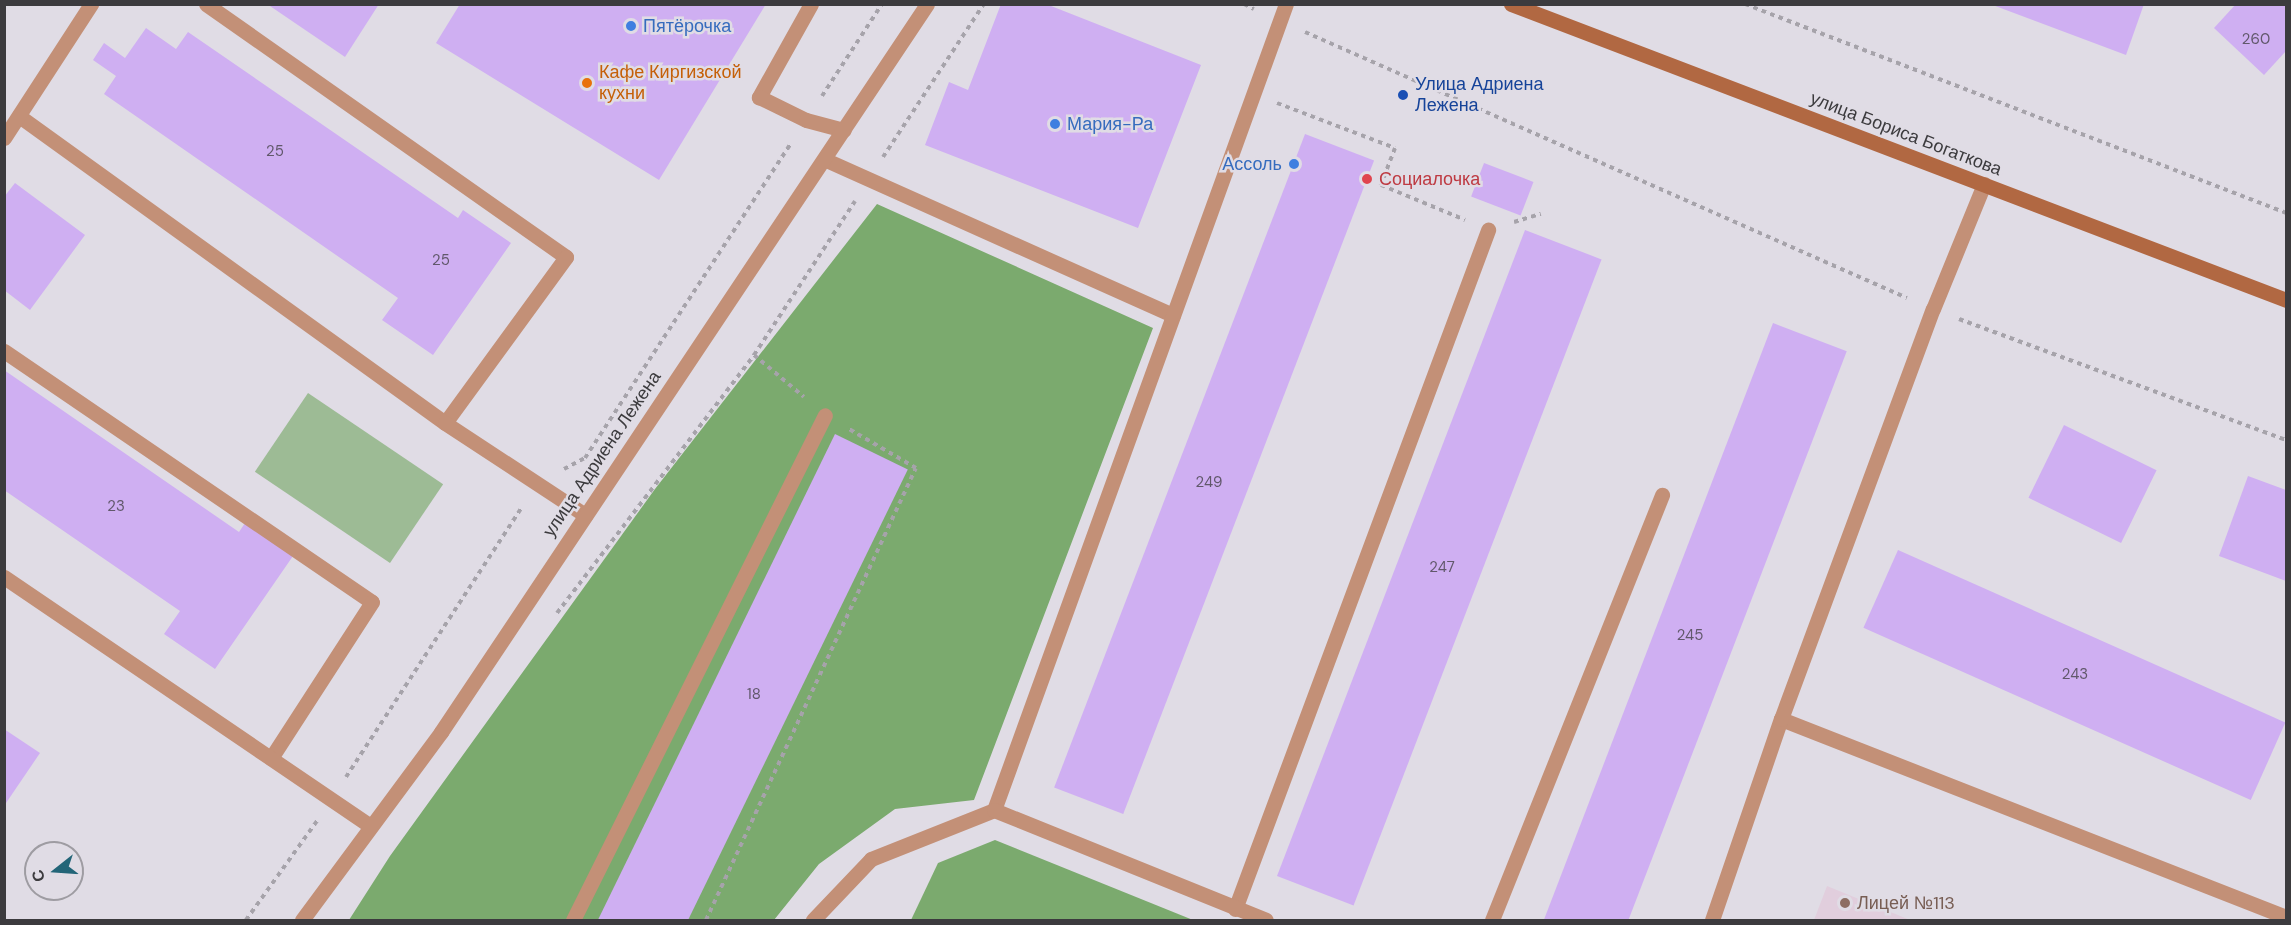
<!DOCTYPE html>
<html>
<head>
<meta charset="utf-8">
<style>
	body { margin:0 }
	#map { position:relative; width:2291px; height:925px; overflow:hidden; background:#e0dce5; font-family:"DM Sans",sans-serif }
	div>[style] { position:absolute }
	.education>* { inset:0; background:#e1cedd }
	.green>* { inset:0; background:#9dbb95; transform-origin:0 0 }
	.forest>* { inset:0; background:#7baa6e }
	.building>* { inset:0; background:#cfaff2; transform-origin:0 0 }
	.path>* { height:4px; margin-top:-2px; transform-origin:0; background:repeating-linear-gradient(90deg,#a6a3aa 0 4.5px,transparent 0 9px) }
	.service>* { height:15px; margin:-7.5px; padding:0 7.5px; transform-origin:7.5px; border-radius:7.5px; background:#c39077 }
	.tertiary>* { height:15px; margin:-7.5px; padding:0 7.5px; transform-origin:7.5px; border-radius:7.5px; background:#c39077 }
	.secondary>* { height:15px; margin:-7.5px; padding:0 7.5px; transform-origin:7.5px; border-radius:7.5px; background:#b16842 }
	.dots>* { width:16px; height:16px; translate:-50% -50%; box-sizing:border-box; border:3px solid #e0dce5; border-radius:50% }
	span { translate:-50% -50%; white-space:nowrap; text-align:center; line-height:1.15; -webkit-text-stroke:5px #e0dce5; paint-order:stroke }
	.number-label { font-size:15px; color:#61586b }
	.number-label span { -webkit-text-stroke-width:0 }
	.shop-label { font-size:18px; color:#366cbe }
	.left { translate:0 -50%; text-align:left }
	.right { translate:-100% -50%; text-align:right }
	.food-label { font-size:18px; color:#c56008 }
	.transit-label { font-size:18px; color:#164399 }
	.street-label { font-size:18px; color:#3c3b3e }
	.health-label { font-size:18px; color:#be3a42 }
	.education-label { font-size:18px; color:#785e54 }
	.frame { position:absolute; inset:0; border:6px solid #3c3b3e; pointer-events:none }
	.north { position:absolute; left:24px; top:841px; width:60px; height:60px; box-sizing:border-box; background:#e0dce5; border:2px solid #9e9ca2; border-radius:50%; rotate:253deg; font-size:16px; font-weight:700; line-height:24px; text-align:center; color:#3c3b3e }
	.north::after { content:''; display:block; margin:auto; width:21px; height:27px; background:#236578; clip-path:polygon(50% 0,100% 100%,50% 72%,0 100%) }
</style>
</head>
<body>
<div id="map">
	<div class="education">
		<div style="clip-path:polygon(1827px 886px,1910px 920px,1814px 920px)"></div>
	</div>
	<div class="green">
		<div style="left:308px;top:393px;width:163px;height:95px;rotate:34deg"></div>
	</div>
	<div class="forest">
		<div style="clip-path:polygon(877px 204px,1153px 328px,974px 800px,895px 809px,819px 864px,774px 920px,349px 920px,390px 856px,655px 489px)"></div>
		<div style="clip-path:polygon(995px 840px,1193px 920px,911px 920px,938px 863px)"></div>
	</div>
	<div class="building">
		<div style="clip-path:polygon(267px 4px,379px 4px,345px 57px)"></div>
		<div style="clip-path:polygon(460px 4px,766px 4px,659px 180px,436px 43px)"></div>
		<div style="clip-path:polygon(1001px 4px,1046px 4px,1201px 65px,1138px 228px,925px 145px,949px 82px,968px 90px)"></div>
		<div style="clip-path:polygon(1990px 4px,2144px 4px,2126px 55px)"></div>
		<div style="clip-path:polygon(2236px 4px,2286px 4px,2286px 51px,2264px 75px,2214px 28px)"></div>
		<div style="clip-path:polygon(146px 28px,176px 49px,188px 32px,458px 218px,463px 210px,511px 243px,433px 355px,382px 320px,398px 298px,104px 94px,116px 76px,93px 60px,104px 43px,125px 58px)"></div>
		<div style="left:1305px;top:134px;width:74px;height:700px;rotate:21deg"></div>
		<div style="left:1484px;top:163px;width:53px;height:36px;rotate:21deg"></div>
		<div style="clip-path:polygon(15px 183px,85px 235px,30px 310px,4px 290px,4px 197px)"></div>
		<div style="left:1525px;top:230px;width:82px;height:692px;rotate:21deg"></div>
		<div style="left:1773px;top:323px;width:79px;height:644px;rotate:21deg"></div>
		<div style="clip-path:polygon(4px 370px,239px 532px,245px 523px,293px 556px,215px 669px,164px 634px,180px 611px,4px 490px)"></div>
		<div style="left:2064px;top:425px;width:103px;height:81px;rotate:26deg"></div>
		<div style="left:835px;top:434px;width:81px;height:540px;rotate:26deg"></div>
		<div style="clip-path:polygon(2248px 476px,2286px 490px,2286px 581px,2219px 556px)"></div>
		<div style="left:1898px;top:550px;width:424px;height:85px;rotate:24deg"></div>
		<div style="clip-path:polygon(4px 729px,40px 753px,4px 806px)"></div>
	</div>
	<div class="path">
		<div style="left:1244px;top:4px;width:11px;rotate:27deg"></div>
		<div style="left:1745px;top:4px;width:580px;rotate:21.12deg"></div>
		<div style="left:1305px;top:32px;width:658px;rotate:23.84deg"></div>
		<div style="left:822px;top:96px;width:110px;rotate:-56.9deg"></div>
		<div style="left:1277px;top:103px;width:126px;rotate:20.9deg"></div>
		<div style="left:1395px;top:148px;width:40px;rotate:111deg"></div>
		<div style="left:1381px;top:185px;width:91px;rotate:22.6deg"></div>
		<div style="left:883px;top:157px;width:183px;rotate:-56.6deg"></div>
		<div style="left:1514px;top:222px;width:28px;rotate:-17deg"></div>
		<div style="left:1959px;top:319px;width:349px;rotate:20.3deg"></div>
		<div style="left:754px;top:355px;width:65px;rotate:40deg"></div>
		<div style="left:564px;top:469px;width:24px;rotate:-28deg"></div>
		<div style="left:585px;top:458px;width:376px;rotate:-56.8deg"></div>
		<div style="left:557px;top:613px;width:325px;rotate:-52.6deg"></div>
		<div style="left:754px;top:355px;width:184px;rotate:-56.7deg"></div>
		<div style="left:346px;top:777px;width:322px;rotate:-56.9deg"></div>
		<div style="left:246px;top:920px;width:122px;rotate:-54.4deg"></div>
		<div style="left:706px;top:920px;width:498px;rotate:-65.1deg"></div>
		<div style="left:916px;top:468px;width:78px;rotate:-149.8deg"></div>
	</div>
	<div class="service">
		<div style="left:206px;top:4px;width:440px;rotate:35.1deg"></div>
		<div style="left:566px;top:257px;width:205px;rotate:126.1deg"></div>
		<div style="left:811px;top:4px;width:107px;rotate:119.2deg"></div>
		<div style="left:759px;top:97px;width:52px;rotate:26.1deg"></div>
		<div style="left:806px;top:120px;width:39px;rotate:15deg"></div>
		<div style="left:19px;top:116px;width:525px;rotate:35.78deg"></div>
		<div style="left:445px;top:423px;width:168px;rotate:33.3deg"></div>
		<div style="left:4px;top:138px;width:160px;rotate:-57deg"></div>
		<div style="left:826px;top:160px;width:380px;rotate:24.1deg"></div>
		<div style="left:4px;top:351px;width:445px;rotate:34.3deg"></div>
		<div style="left:372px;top:602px;width:186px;rotate:122.9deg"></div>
		<div style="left:4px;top:577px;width:443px;rotate:34.2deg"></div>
		<div style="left:1781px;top:719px;width:542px;rotate:21.41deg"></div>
		<div style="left:994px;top:810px;width:857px;rotate:-70.09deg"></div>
		<div style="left:1235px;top:909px;width:725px;rotate:-69.56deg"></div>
		<div style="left:573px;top:920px;width:564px;rotate:-63.48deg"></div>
		<div style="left:813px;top:920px;width:84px;rotate:-46.4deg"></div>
		<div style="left:871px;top:859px;width:132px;rotate:-21.7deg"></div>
		<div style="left:994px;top:810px;width:293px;rotate:22deg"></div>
		<div style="left:1492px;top:920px;width:458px;rotate:-68.2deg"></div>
		<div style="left:1712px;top:920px;width:213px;rotate:-71.1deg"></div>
		<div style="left:1781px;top:719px;width:437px;rotate:-69.7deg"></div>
		<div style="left:1933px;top:309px;width:135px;rotate:-67.8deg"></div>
	</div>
	<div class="tertiary">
		<div style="left:302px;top:920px;width:234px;rotate:-53.5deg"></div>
		<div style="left:441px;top:732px;width:875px;rotate:-56.27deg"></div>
	</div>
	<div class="secondary">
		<div style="left:1511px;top:4px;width:830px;rotate:20.9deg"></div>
	</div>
	<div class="dots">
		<div style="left:631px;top:26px;background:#3f7fe0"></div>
		<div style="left:587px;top:83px;background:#e8710a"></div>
		<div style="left:1403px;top:95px;background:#1a4fb4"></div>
		<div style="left:1055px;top:124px;background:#3f7fe0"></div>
		<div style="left:1294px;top:164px;background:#3f7fe0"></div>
		<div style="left:1367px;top:179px;background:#e0444e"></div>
		<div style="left:1845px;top:903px;background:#8d6e63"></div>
	</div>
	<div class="number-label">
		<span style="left:2256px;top:40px">260</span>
		<span style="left:275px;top:152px">25</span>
		<span style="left:441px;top:261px">25</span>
		<span style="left:1209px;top:483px">249</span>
		<span style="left:116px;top:507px">23</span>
		<span style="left:1442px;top:568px">247</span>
		<span style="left:1690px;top:636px">245</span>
		<span style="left:2075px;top:675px">243</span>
		<span style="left:754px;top:695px">18</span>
	</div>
	<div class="shop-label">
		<span class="left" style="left:643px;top:26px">Пятёрочка</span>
		<span class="left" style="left:1067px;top:124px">Мария-Ра</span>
		<span class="right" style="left:1282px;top:164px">Ассоль</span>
	</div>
	<div class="food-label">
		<span class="left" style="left:599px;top:83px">Кафе Киргизской<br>кухни</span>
	</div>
	<div class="transit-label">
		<span class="left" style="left:1415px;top:95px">Улица Адриена<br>Лежена</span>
	</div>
	<div class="street-label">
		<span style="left:1906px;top:134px;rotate:21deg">улица Бориса Богаткова</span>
		<span style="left:602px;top:454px;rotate:-56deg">улица Адриена Лежена</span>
	</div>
	<div class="health-label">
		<span class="left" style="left:1379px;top:179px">Социалочка</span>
	</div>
	<div class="education-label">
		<span class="left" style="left:1857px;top:903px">Лицей №113</span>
	</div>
	<div class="frame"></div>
	<div class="north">С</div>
</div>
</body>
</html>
